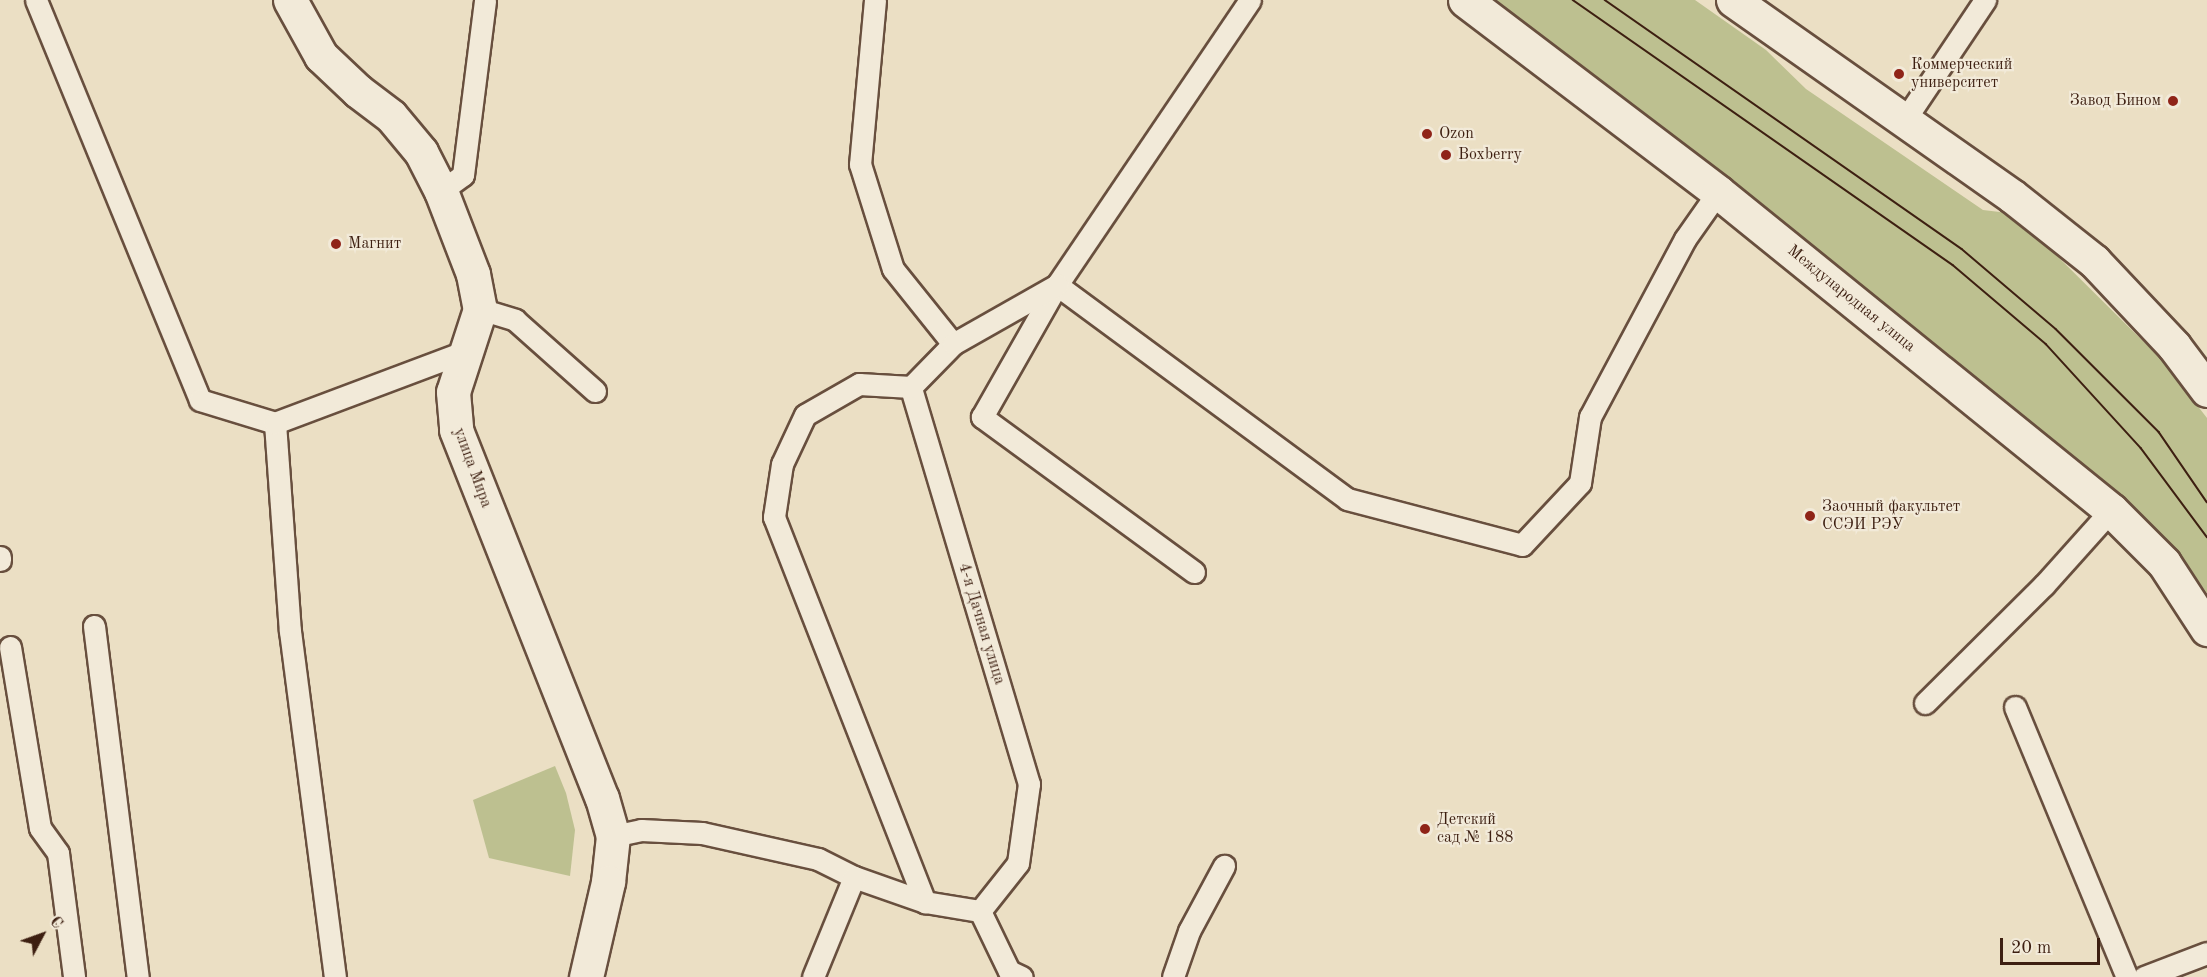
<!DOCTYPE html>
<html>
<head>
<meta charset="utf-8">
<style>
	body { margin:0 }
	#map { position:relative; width:2207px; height:977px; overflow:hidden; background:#ebdfc4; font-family:"Old Standard TT",serif }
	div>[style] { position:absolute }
	.green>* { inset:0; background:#bdc090 }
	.roads { filter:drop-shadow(2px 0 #684f3e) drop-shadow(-2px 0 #684f3e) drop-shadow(0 2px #684f3e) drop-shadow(0 -2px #684f3e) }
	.service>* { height:21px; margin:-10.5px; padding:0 10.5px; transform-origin:10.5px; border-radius:10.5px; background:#f2ead9 }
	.minor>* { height:33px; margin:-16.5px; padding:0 16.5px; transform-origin:16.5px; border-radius:16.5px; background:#f2ead9 }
	.tertiary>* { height:33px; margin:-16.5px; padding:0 16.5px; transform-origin:16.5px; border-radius:16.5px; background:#f2ead9 }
	.tram>* { height:1.5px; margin:-0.75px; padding:0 0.75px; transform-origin:0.75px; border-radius:0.75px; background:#3d1f11 }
	.dots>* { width:16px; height:16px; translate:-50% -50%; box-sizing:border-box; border:3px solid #f2ead9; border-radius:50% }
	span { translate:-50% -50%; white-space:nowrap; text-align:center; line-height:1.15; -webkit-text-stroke:4.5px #f2ead9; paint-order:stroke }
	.poi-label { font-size:16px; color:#3d1f11 }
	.left { translate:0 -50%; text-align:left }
	.right { translate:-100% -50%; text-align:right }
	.street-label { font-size:16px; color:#3d1f11 }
	.north { position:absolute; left:12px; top:905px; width:60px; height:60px; -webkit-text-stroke:4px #f2ead9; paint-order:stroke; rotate:49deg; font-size:16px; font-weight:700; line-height:24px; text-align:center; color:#3d1f11 }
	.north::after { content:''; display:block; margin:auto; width:21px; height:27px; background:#3d1f11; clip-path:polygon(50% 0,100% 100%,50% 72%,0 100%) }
	.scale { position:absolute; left:2000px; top:938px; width:100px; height:27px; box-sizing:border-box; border:3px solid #3d1f11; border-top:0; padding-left:8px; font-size:18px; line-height:21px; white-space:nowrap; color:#3d1f11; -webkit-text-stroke:4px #f2ead9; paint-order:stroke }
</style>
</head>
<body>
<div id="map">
	<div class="green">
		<div style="clip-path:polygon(1493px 0,1695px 0,1766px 50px,1806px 89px,1983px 210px,2008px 213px,2041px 240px,2161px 359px,2207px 418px,2207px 593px,2177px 551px,2119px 495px,1741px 189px)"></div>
		<div style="clip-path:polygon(555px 766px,566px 793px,575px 830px,570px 876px,489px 858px,473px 800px)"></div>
	</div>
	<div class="roads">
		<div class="service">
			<div style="left:36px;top:0;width:432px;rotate:67.7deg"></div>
			<div style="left:200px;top:400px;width:78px;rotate:17deg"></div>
			<div style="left:275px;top:423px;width:209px;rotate:85.9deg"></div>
			<div style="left:290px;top:631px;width:349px;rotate:82.6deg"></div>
			<div style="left:875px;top:0;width:165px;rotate:95.2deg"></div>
			<div style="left:860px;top:164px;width:110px;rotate:72.6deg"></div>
			<div style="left:893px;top:269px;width:96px;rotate:51.3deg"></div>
			<div style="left:1904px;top:121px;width:146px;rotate:-56.2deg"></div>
			<div style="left:441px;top:191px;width:27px;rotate:-36deg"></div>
			<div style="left:463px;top:175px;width:176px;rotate:-82.8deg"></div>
			<div style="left:1057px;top:285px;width:360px;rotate:36.4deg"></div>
			<div style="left:1347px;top:499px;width:181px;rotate:14.7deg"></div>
			<div style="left:1522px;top:545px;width:85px;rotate:-46.9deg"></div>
			<div style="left:1580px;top:483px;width:67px;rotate:-81.4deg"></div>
			<div style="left:1590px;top:417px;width:202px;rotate:-61.9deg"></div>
			<div style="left:1685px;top:239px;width:57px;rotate:-54.9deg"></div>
			<div style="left:480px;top:309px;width:37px;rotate:17deg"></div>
			<div style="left:515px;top:320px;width:107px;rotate:41.6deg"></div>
			<div style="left:911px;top:387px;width:52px;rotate:-176.7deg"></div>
			<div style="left:859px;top:384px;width:62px;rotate:150.1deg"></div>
			<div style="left:805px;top:415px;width:54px;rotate:115.1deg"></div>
			<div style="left:782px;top:464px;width:54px;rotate:98.6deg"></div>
			<div style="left:774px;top:517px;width:414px;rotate:68.6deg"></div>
			<div style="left:275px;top:423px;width:205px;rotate:-20.6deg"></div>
			<div style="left:0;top:557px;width:3px;rotate:90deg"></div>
			<div style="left:1194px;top:572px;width:263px;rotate:-143.8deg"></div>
			<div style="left:982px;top:417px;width:152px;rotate:-60.4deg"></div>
			<div style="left:1057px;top:285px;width:344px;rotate:-55.9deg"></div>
			<div style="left:94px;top:626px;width:354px;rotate:82.9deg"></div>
			<div style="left:10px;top:647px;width:183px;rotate:80.6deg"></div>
			<div style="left:40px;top:828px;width:31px;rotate:54deg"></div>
			<div style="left:58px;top:853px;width:125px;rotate:82.6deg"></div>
			<div style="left:1925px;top:703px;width:168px;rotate:-44.8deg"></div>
			<div style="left:2044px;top:585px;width:101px;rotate:-48.2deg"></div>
			<div style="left:2015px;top:707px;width:292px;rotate:67.5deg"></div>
			<div style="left:613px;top:836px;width:29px;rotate:-12deg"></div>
			<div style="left:641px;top:830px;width:61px;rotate:2.8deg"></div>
			<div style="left:702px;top:833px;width:119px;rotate:12.6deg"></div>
			<div style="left:818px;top:859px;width:40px;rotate:26.6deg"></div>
			<div style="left:854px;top:877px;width:75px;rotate:19.4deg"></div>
			<div style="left:925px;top:902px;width:56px;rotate:9.3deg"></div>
			<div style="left:980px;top:911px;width:67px;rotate:64.2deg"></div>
			<div style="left:1009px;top:971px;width:14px;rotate:25deg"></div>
			<div style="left:980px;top:911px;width:61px;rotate:-51.6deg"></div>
			<div style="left:1018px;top:863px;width:80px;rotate:-82.1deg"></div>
			<div style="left:1029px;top:784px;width:414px;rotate:-106.6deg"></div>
			<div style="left:911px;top:387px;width:60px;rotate:-45.7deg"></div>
			<div style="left:953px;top:344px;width:120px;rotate:-29.6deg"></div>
			<div style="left:813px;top:977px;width:108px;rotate:-67.7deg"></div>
			<div style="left:1173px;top:977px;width:49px;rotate:-70.8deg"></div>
			<div style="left:1189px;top:931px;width:74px;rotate:-61.7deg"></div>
			<div style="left:2144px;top:977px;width:67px;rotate:-20.9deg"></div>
		</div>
		<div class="minor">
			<div style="left:290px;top:0;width:64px;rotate:61deg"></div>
			<div style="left:321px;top:56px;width:51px;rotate:43.4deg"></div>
			<div style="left:358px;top:91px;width:41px;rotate:37.1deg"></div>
			<div style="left:391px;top:116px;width:47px;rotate:50.2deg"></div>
			<div style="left:421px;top:152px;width:44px;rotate:62.9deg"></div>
			<div style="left:441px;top:191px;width:89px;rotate:68.9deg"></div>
			<div style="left:473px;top:274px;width:36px;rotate:79deg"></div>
			<div style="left:480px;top:309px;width:87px;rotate:108deg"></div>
			<div style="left:453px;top:392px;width:38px;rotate:85deg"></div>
			<div style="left:456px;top:430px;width:396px;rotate:68.4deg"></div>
			<div style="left:602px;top:798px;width:40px;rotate:74deg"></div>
			<div style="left:613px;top:836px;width:46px;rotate:96.2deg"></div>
			<div style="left:608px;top:882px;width:98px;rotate:103deg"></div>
			<div style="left:1465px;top:0;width:318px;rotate:37.2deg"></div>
			<div style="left:1718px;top:192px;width:506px;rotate:38.98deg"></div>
			<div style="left:2111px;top:510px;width:75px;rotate:45deg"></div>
			<div style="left:2164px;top:563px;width:79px;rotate:56.9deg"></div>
		</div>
		<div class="tertiary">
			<div style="left:1733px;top:0;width:341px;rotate:35.1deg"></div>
			<div style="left:2012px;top:196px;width:105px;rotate:38.4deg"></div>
			<div style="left:2094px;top:261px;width:117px;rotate:46.7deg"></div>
			<div style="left:2174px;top:346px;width:55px;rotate:53.1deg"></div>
		</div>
	</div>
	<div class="tram">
		<div style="left:1573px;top:0;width:463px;rotate:34.9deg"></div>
		<div style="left:1953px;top:265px;width:122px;rotate:40.3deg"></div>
		<div style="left:2046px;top:344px;width:141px;rotate:47.6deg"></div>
		<div style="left:2141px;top:448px;width:111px;rotate:53.4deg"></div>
		<div style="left:1605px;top:0;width:435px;rotate:34.9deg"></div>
		<div style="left:1962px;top:249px;width:123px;rotate:40.4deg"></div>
		<div style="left:2056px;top:329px;width:146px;rotate:45deg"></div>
		<div style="left:2159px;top:432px;width:85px;rotate:55.6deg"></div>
	</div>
	<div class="dots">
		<div style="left:1899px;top:74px;background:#8f2418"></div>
		<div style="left:2173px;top:101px;background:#8f2418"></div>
		<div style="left:1427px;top:134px;background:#8f2418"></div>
		<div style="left:1446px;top:155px;background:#8f2418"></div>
		<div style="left:336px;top:244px;background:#8f2418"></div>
		<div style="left:1810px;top:516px;background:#8f2418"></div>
		<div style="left:1425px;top:829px;background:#8f2418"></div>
	</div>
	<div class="poi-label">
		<span class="left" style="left:1911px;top:74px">Коммерческий<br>университет</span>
		<span class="right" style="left:2161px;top:101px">Завод Бином</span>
		<span class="left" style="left:1439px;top:134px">Ozon</span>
		<span class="left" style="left:1458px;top:155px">Boxberry</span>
		<span class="left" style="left:348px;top:244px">Магнит</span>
		<span class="left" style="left:1822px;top:516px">Заочный факультет<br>ССЭИ РЭУ</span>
		<span class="left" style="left:1437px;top:829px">Детский<br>сад № 188</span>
	</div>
	<div class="street-label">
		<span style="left:1851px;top:299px;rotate:39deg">Международная улица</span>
		<span style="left:472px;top:468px;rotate:70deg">улица Мира</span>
		<span style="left:981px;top:624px;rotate:73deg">4-я Дачная улица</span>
	</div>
	<div class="north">С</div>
	<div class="scale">20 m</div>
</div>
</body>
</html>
